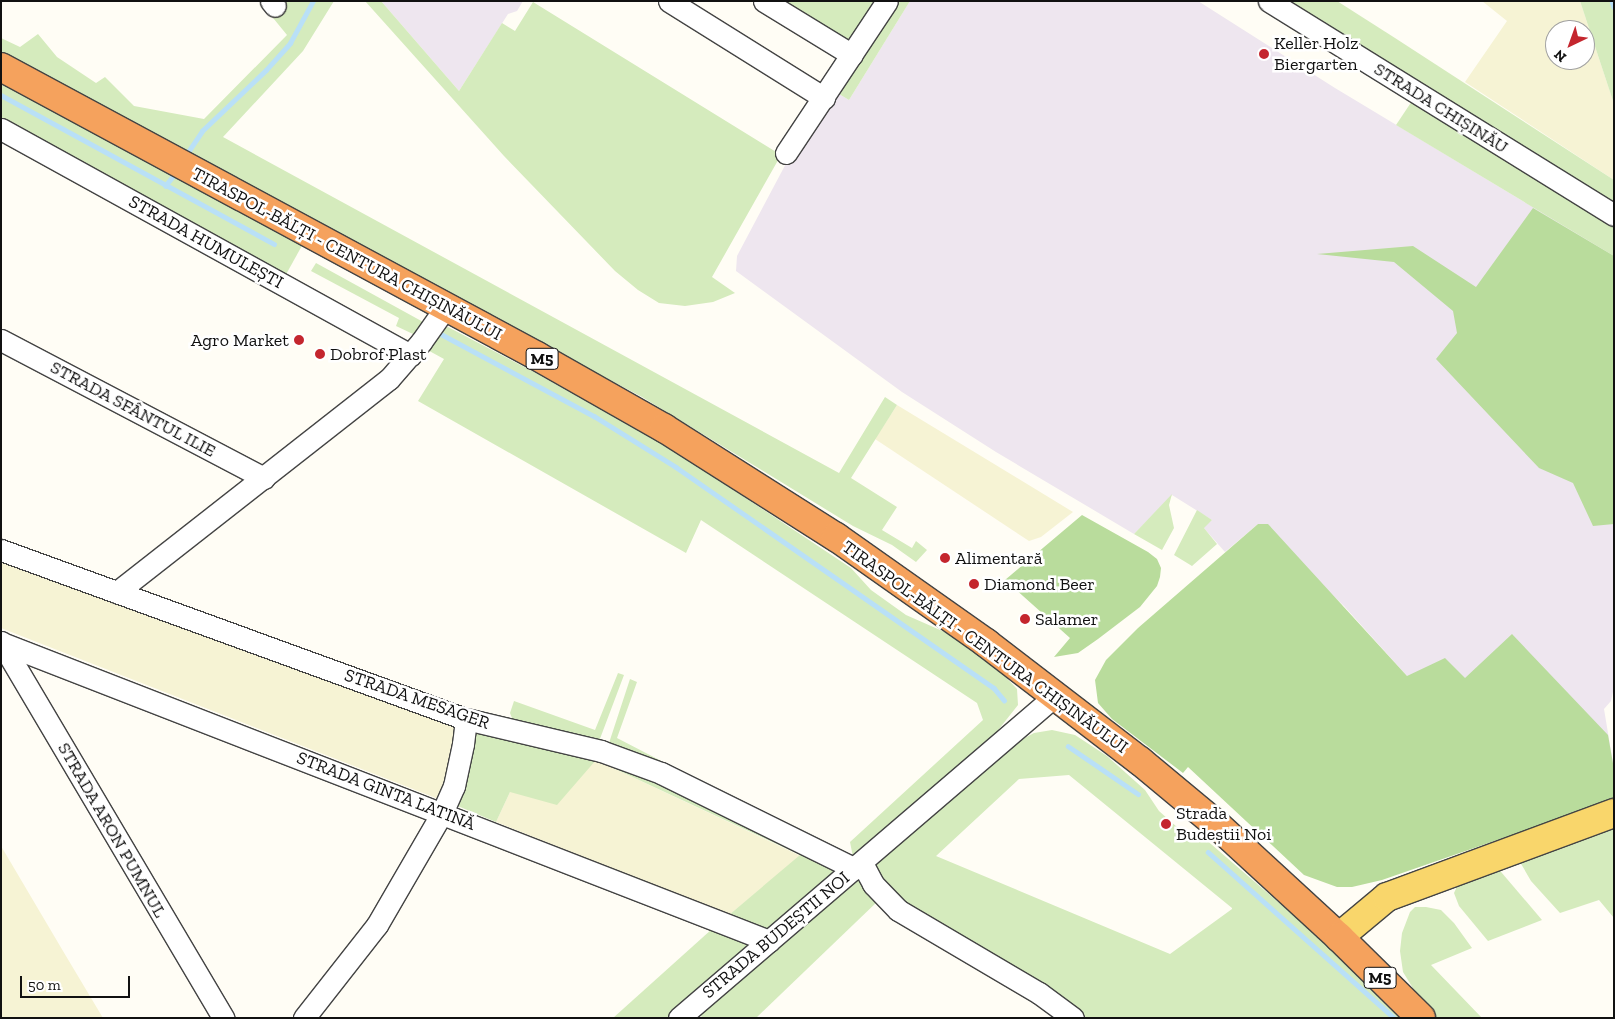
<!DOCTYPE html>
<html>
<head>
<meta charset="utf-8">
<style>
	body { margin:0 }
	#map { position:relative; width:1615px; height:1019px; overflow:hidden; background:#fffdf5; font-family:"Zilla Slab",serif }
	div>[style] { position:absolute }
	.industrial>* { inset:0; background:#eee6ef }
	.farmland>* { inset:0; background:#f6f3d4 }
	.green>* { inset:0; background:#d5ebbd; transform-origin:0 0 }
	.forest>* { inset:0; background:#b9dc9c }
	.stream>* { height:4.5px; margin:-2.25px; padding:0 2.25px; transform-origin:2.25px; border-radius:2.25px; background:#b9e0f7 }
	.roads { filter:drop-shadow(1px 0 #444) drop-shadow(-1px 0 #444) drop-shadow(0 1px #444) drop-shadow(0 -1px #444) }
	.minor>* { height:21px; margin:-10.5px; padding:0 10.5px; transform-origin:10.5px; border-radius:10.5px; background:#fff }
	.major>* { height:28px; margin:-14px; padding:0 14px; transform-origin:14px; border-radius:14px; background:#f9d66b }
	.highway>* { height:28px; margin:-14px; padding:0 14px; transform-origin:14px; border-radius:14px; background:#f5a25d }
	.dots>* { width:14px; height:14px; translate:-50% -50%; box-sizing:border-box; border:2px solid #fff; border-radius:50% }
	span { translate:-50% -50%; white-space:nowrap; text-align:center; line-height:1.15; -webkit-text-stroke:5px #fff; paint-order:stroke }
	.shield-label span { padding:1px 4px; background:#fff; border:1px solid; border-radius:4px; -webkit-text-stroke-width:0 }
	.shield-label { font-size:16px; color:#111; font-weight:700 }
	.poi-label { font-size:18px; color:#111 }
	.left { translate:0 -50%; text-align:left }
	.right { translate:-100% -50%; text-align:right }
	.street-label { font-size:18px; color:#111 }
	.frame { position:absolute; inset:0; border:2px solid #111; pointer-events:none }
	.north { position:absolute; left:1545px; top:20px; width:50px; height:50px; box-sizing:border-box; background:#fff; border:1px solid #a0a0a0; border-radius:50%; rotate:222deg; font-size:14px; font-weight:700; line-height:20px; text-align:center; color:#111 }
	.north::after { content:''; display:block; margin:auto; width:18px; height:22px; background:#c4262e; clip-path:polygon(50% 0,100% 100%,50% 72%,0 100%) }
	.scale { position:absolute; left:20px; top:976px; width:110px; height:22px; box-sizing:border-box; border:2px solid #111; border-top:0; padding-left:6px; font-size:15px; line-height:18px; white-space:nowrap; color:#111; -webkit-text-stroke:4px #fff; paint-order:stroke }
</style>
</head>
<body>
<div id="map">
	<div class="industrial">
		<div style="clip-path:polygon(381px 1px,523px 1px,517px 11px,508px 14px,459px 91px)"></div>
		<div style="clip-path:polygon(910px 1px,1198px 1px,1335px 88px,1614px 256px,1614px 687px,1611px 701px,1604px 709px,1614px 769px,1614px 797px,1407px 676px,1344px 606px,1258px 524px,1225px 552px,1203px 527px,1212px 520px,1172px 495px,1134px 534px,996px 452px,902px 392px,736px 271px,737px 256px,790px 156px,834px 91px,849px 100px)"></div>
	</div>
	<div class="farmland">
		<div style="clip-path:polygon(evenodd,1482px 1px,1580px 1px,1614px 104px,1614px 180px,1465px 82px,1507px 21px,1482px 1px,1555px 30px,1585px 30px,1585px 60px,1555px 60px,1555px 30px)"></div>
		<div style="clip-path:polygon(897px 405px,1073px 512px,1041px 537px,1029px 541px,875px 439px)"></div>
		<div style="clip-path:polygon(1px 557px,458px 725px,441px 800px,1px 628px)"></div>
		<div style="clip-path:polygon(596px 760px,801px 856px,729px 915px,496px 822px,510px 792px)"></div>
		<div style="clip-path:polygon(1px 846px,63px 951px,103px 1018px,1px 1018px)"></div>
	</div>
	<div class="green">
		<div style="clip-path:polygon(334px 1px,303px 51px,223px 137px,839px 473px,885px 397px,897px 405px,851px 478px,897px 507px,882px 530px,912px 548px,916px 541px,927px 550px,916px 562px,892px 545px,853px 526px,642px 397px,1px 58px,1px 38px,20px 47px,38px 34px,57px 57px,96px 83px,105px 77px,134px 106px,204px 119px,287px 35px,260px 2px)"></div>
		<div style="clip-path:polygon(365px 1px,381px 1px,459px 91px,502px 23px,515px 31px,533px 2px,781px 155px,712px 277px,735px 293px,713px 302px,685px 306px,659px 303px,638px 290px,615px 271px,504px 156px)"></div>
		<div style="clip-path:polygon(789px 1px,881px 1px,854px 44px,786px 6px)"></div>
		<div style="clip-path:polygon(891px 1px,910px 1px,849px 100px,834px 91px)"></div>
		<div style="clip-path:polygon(1287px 1px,1337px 1px,1395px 38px,1614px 180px,1614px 204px)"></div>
		<div style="clip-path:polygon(1580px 1px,1614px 1px,1614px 104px)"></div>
		<div style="left:1px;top:77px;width:345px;height:46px;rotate:29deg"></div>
		<div style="clip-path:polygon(1412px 101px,1614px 225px,1614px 256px,1396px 125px)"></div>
		<div style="clip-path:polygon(316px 263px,425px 323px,413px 334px,396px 326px,399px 318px,311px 271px)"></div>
		<div style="clip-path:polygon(448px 327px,534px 372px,681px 455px,851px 568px,871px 590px,906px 615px,947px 633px,999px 670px,1017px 689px,1018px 705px,995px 734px,853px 857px,850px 842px,983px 720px,977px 703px,701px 520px,686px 553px,418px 401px,444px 359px,422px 347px,437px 329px)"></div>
		<div style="clip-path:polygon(1172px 494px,1169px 505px,1174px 528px,1162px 550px,1134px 534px)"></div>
		<div style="clip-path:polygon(1197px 510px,1212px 520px,1204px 528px,1217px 544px,1192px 566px,1174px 555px)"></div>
		<div style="clip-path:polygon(618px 673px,624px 675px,598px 744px,515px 726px,510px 713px,514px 701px,595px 730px)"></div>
		<div style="clip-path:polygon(630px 679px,637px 682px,617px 738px,831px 849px,609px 743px)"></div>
		<div style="clip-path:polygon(470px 726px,598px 754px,841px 867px,768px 930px,729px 915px,800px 855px,596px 760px,557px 805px,510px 792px,496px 822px,453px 804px)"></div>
		<div style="clip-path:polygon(evenodd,1052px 730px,1075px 735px,1107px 756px,1145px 790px,1159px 811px,1178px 828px,1204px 838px,1412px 1018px,1080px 1018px,903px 907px,877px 879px,873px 861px,1004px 749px,1034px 733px,1052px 730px,1069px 775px,1232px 908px,1232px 909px,1170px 954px,936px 856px,1019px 779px,1069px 775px)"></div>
		<div style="clip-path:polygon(1614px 827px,1614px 918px,1599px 900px,1560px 913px,1531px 881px,1520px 862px)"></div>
		<div style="clip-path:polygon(1496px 866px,1542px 920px,1488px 941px,1459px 906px,1454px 893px,1459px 882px)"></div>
		<div style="clip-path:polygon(857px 875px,879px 900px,756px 1018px,703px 1018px,698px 1013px)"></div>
		<div style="clip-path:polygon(1415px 907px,1426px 907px,1441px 910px,1454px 923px,1472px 948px,1431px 965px,1482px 1018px,1436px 1018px,1422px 1003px,1403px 972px,1400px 951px,1402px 933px,1410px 912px)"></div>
		<div style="clip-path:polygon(712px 929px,752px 945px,668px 1018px,613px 1018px)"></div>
	</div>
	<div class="forest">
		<div style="clip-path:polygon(1533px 208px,1614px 256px,1614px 524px,1593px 526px,1573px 483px,1539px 468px,1436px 359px,1457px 333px,1453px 311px,1394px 262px,1317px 254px,1413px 246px,1476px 287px)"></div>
		<div style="clip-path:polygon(1082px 515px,1148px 552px,1157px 559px,1161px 568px,1160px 577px,1157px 586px,1140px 607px,1098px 639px,1078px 653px,1054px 657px,1070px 638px,1005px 580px)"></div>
		<div style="clip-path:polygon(1258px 524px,1268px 524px,1407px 676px,1445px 658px,1465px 678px,1512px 634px,1608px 735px,1614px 769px,1614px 797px,1607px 802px,1382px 880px,1352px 887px,1337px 887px,1304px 875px,1188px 767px,1183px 773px,1112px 719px,1098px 703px,1095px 680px,1106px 660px,1138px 628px)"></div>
	</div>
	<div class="stream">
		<div style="left:1612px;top:1px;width:6px;rotate:72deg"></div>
		<div style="left:1px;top:95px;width:311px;rotate:28.6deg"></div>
		<div style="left:188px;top:152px;width:25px;rotate:-56deg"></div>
		<div style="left:202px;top:131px;width:88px;rotate:-43.6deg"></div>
		<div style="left:266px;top:70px;width:36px;rotate:-48deg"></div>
		<div style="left:290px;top:43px;width:48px;rotate:-61.3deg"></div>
		<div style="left:165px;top:186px;width:13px;rotate:-51deg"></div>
		<div style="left:441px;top:334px;width:174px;rotate:28.2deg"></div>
		<div style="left:594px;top:416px;width:97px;rotate:31.9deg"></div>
		<div style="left:676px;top:467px;width:387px;rotate:34.8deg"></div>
		<div style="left:994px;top:688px;width:16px;rotate:50deg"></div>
		<div style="left:1068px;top:746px;width:85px;rotate:34.4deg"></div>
		<div style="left:1208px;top:852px;width:249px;rotate:41.7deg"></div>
	</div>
	<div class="roads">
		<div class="minor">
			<div style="left:271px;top:1px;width:6px;rotate:51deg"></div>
			<div style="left:669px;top:1px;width:183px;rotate:32deg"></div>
			<div style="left:764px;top:1px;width:103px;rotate:31.5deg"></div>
			<div style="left:1269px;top:1px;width:406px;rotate:31.8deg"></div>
			<div style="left:1px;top:129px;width:468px;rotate:28.9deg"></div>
			<div style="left:786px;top:153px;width:182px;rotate:-56.4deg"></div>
			<div style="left:1px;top:340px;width:297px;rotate:27.7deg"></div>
			<div style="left:1px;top:550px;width:495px;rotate:20deg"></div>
			<div style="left:466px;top:719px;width:139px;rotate:13.3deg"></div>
			<div style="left:601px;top:751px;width:64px;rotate:20.1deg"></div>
			<div style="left:661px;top:773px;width:216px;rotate:26.3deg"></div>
			<div style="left:117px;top:592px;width:345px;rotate:-38.1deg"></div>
			<div style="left:389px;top:379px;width:49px;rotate:-49.1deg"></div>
			<div style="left:421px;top:342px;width:42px;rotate:-54.8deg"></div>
			<div style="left:1px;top:642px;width:437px;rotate:59.4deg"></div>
			<div style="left:2px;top:643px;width:823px;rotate:21.23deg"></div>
			<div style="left:862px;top:863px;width:24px;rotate:62deg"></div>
			<div style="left:873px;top:884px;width:36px;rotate:46deg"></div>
			<div style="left:898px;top:910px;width:164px;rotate:30.5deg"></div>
			<div style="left:1039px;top:993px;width:42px;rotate:36.3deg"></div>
			<div style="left:304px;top:1018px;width:118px;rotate:-51.9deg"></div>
			<div style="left:377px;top:925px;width:129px;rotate:-59.9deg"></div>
			<div style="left:442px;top:813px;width:30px;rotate:-66deg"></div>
			<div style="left:454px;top:786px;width:43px;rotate:-77.9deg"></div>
			<div style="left:463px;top:744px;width:25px;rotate:-83deg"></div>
			<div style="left:679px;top:1018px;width:495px;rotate:-40.6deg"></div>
		</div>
		<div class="major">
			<div style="left:1339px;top:937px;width:62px;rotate:-39.8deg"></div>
			<div style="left:1387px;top:897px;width:242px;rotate:-20.3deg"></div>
		</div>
		<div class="highway">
			<div style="left:1px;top:67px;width:609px;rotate:28.33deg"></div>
			<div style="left:537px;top:356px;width:146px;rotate:29.6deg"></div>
			<div style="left:664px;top:428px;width:204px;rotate:32.4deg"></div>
			<div style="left:836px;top:537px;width:184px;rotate:35.2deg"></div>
			<div style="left:986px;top:643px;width:194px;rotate:37.5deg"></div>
			<div style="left:1140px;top:761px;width:99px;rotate:39.7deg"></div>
			<div style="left:1216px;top:824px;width:167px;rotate:42.6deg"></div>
			<div style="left:1339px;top:937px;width:115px;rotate:44.6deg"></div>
		</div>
	</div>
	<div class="dots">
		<div style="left:1264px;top:54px;background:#c4262e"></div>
		<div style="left:299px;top:340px;background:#c4262e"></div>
		<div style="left:320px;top:354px;background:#c4262e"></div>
		<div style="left:945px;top:558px;background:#c4262e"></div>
		<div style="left:974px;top:584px;background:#c4262e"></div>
		<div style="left:1025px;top:619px;background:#c4262e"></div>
		<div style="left:1166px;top:824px;background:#c4262e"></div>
	</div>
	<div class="shield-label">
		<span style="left:542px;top:359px">M5</span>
		<span style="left:1380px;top:978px">M5</span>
	</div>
	<div class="poi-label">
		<span class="left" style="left:1274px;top:54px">Keller Holz<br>Biergarten</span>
		<span class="right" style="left:289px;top:340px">Agro Market</span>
		<span class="left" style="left:330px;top:354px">Dobrof Plast</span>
		<span class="left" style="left:955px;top:558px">Alimentară</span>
		<span class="left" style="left:984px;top:584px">Diamond Beer</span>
		<span class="left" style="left:1035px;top:619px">Salamer</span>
		<span class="left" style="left:1176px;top:824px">Strada<br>Budeștii Noi</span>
	</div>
	<div class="street-label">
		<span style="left:1441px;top:108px;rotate:32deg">STRADA CHIȘINĂU</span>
		<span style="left:206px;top:242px;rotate:29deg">STRADA HUMULEȘTI</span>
		<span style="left:347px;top:254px;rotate:28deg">TIRASPOL-BĂLŢI - CENTURA CHIȘINĂULUI</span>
		<span style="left:133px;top:409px;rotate:28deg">STRADA SFÂNTUL ILIE</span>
		<span style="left:985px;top:647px;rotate:36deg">TIRASPOL-BĂLŢI - CENTURA CHIȘINĂULUI</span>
		<span style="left:417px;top:699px;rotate:19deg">STRADA MESAGER</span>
		<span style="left:386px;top:791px;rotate:21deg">STRADA GINTA LATINĂ</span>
		<span style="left:112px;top:830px;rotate:60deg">STRADA ARON PUMNUL</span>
		<span style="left:776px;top:935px;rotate:-40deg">STRADA BUDEȘTII NOI</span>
	</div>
	<div class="frame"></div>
	<div class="north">N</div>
	<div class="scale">50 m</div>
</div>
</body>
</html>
